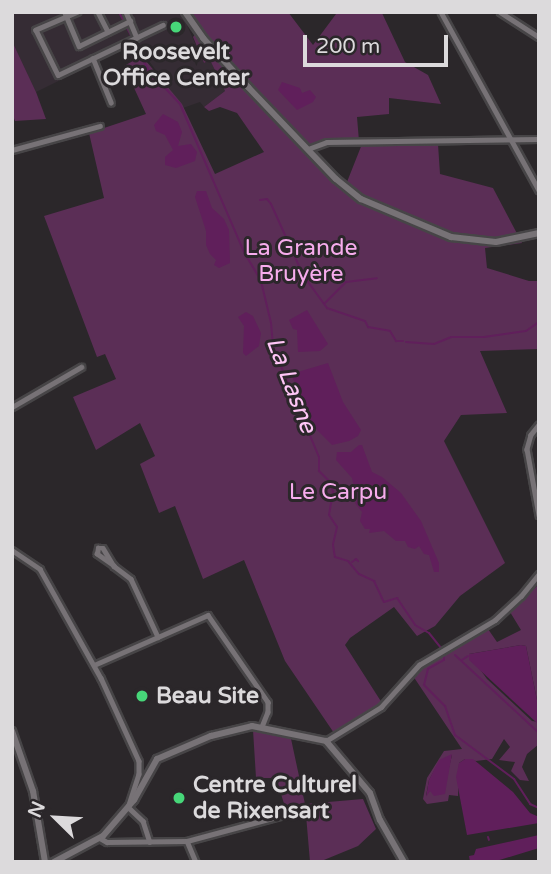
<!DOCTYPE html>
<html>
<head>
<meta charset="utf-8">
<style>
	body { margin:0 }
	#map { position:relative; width:551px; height:874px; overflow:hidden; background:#2b272a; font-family:"Varela Round",sans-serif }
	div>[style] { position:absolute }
	.built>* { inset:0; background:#352c34 }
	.green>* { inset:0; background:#5b2e56 }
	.water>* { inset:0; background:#601f5b }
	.stream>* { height:2px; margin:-1px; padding:0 1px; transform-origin:1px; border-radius:1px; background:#601f5b }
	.roads { filter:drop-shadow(2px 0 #474547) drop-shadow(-2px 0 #474547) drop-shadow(0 2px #474547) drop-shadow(0 -2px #474547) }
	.street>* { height:4.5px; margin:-2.25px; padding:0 2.25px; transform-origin:2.25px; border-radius:2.25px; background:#777276 }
	.secondary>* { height:6px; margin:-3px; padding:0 3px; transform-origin:3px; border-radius:3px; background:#777276 }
	.dots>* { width:19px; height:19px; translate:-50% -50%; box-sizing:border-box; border:4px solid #2b272a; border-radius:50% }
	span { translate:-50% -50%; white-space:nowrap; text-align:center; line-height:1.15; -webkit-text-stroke:6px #2b272a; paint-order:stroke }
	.poi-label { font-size:23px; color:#dcdadc; font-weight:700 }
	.left { translate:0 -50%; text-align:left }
	.park-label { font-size:23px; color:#f7aced }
	.water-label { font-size:24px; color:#fec5f6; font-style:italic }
	.frame { position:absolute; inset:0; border:14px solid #dcdadc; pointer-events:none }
	.north { position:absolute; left:21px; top:783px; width:70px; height:70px; -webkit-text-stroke:5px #2b272a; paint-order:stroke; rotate:294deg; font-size:19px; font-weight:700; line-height:28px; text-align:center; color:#dcdadc }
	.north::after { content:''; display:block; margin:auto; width:24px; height:32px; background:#dcdadc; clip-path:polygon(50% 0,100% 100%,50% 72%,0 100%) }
	.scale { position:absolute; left:303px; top:35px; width:145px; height:32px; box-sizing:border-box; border:4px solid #dcdadc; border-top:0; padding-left:9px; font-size:21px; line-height:24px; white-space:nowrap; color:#dcdadc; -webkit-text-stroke:5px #2b272a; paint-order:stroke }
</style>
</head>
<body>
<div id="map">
	<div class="built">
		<div style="clip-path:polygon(12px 12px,181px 12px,204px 63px,210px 60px,225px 91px,204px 107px,200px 102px,183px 108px,136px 43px,36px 92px,12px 41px)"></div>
	</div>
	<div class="green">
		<div style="clip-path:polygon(191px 12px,288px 12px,313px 45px,336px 14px,382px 13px,405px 62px,428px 75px,441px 104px,389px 98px,389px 114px,357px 117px,359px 141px,327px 142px,308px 149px,345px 187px,362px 144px,438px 144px,440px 174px,493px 188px,522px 243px,485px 248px,487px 268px,529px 281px,539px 281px,539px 349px,480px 351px,507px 413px,461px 415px,444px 441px,505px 563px,460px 596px,435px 626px,417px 636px,394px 607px,350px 638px,345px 645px,382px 703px,334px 733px,285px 661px,244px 560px,203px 579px,175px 506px,159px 513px,140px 464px,155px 456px,140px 423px,96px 450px,73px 397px,116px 379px,105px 354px,97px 357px,44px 216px,104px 198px,89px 133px,146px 114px,124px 66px,133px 61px,126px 47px,136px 43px,146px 61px,182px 104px,215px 174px,264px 152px,237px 113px,220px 107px,209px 111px,204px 107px,225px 91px,210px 60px,204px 63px,193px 37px,200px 28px)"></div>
		<div style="clip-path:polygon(12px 41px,36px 92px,46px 119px,15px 121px,12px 113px)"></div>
		<div style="clip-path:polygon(evenodd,539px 584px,539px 710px,526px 646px,521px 645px,469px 654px,487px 679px,532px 721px,539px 722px,539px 744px,527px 754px,522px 767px,529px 781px,520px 780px,511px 771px,515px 762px,499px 760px,510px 747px,504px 739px,492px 759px,476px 761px,465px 759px,459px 763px,458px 796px,449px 795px,448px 801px,427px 804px,423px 799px,427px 778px,444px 751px,462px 749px,413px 676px,435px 659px,488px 629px,497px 642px,521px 630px,510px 612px,539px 584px,452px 755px,443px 793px,436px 795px,430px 790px,426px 796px,429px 780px,439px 762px,452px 755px)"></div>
		<div style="clip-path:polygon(253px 730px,290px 734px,305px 804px,363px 799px,376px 829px,358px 846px,319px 862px,310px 862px,306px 815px,286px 810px,276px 778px,256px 778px)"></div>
	</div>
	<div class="water">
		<div style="clip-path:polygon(282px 82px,300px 88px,302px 93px,310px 90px,316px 97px,313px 102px,297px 110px,278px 90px)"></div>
		<div style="clip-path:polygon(163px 114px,178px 122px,182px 132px,178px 146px,191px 144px,197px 152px,195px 161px,176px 168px,165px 165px,165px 157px,173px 150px,165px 135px,156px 131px,154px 125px)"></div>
		<div style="clip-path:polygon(197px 191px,206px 191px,212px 208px,224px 219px,229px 230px,230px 263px,219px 268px,214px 265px,216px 260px,210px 254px,206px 245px,206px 231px,195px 197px)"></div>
		<div style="clip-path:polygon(307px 310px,328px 344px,320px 351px,298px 352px,297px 330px,293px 329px,289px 320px)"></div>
		<div style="clip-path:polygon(246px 312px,253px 316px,261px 333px,259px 346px,246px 356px,243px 353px,244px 326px,238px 317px)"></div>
		<div style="clip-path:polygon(328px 363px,343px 402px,361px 430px,358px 436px,349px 441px,332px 445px,312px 425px,291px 374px)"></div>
		<div style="clip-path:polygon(359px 445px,362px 445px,372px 472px,382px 477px,401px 493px,421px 521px,439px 563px,439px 572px,434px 572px,429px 555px,424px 554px,419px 546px,415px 549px,408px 547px,405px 541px,396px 541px,384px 531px,369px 533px,370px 529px,365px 529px,360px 521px,362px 512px,355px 503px,361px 493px,351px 493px,355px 491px,352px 478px,336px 460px,337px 452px,351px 452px)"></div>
		<div style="clip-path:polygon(521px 645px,526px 646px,539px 710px,537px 723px,469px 660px,469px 654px)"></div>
		<div style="clip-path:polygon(452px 754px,445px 794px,434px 796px,430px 791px,426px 797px,429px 780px,439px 760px)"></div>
		<div style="clip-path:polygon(465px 759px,473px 759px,513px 792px,530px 813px,539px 817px,539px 823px,467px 835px,456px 777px,459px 763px)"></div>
		<div style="clip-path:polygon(539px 835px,539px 848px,493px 862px,470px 862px,469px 856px,474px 855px,476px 849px)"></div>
	</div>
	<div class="stream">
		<div style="left:119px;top:12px;width:27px;rotate:63deg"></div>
		<div style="left:134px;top:44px;width:31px;rotate:61deg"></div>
		<div style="left:149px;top:71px;width:45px;rotate:46.8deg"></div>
		<div style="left:180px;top:104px;width:163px;rotate:66.6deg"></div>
		<div style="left:245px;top:254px;width:31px;rotate:59deg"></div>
		<div style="left:261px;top:281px;width:43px;rotate:76.6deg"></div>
		<div style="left:271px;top:323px;width:24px;rotate:85deg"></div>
		<div style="left:273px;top:347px;width:119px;rotate:67.3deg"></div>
		<div style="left:319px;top:457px;width:14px;rotate:90deg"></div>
		<div style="left:319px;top:471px;width:17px;rotate:45deg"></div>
		<div style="left:331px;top:483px;width:9px;rotate:77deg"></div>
		<div style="left:333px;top:492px;width:23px;rotate:100deg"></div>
		<div style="left:329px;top:515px;width:14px;rotate:56deg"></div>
		<div style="left:337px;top:527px;width:18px;rotate:103deg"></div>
		<div style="left:333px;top:545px;width:12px;rotate:81deg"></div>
		<div style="left:335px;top:557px;width:14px;rotate:17deg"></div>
		<div style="left:348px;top:561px;width:17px;rotate:50deg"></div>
		<div style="left:359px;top:574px;width:17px;rotate:25deg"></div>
		<div style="left:374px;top:581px;width:23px;rotate:65deg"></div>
		<div style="left:384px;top:602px;width:14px;rotate:-17deg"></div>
		<div style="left:397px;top:598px;width:32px;rotate:56deg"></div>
		<div style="left:415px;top:625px;width:16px;rotate:30deg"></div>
		<div style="left:429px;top:633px;width:19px;rotate:51deg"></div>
		<div style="left:260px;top:200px;width:7px;rotate:-8deg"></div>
		<div style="left:267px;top:199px;width:6px;rotate:51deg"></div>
		<div style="left:271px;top:204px;width:78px;rotate:65.7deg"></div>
		<div style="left:303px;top:275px;width:41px;rotate:54deg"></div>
		<div style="left:327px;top:308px;width:40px;rotate:18.9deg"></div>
		<div style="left:365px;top:321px;width:7px;rotate:63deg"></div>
		<div style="left:368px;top:327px;width:22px;rotate:10deg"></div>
		<div style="left:390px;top:331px;width:12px;rotate:59deg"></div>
		<div style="left:396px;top:341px;width:7px"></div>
		<div style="left:325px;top:303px;width:30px;rotate:-45deg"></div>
		<div style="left:346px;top:282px;width:31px;rotate:-7deg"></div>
		<div style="left:406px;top:342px;width:28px;rotate:4deg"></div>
		<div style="left:434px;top:344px;width:18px;rotate:-22deg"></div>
		<div style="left:451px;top:337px;width:33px"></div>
		<div style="left:484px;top:337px;width:42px;rotate:-8.1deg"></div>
		<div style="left:526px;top:331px;width:16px;rotate:-35deg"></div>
		<div style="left:352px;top:562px;width:5px;rotate:-37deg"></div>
		<div style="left:356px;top:559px;width:3px;rotate:45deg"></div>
		<div style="left:444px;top:654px;width:6px;rotate:90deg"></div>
		<div style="left:444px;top:660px;width:18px;rotate:151deg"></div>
		<div style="left:428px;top:669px;width:16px;rotate:104deg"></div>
		<div style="left:424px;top:685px;width:30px;rotate:45deg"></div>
		<div style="left:445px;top:706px;width:31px;rotate:71deg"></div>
		<div style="left:455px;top:735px;width:74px;rotate:36.7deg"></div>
		<div style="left:514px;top:779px;width:30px;rotate:57deg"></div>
		<div style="left:530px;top:804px;width:10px;rotate:24deg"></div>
		<div style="left:455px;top:655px;width:115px;rotate:42.9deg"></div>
		<div style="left:462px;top:660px;width:7px;rotate:-34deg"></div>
		<div style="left:488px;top:837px;width:3px;rotate:72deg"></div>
	</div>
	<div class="roads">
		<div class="street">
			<div style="left:78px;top:12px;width:46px;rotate:156.8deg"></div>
			<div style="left:36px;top:30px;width:50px;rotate:63.9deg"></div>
			<div style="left:58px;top:75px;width:116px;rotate:-25.5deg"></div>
			<div style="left:98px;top:12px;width:22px;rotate:63deg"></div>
			<div style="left:126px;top:12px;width:28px;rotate:67deg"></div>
			<div style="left:441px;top:12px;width:203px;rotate:61.2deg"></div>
			<div style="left:500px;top:12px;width:46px;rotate:32.7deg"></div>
			<div style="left:65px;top:13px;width:36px;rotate:67deg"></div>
			<div style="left:79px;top:46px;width:57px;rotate:-26.1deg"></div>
			<div style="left:93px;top:58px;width:48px;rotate:67.8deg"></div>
			<div style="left:308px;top:149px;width:20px;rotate:-20deg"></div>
			<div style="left:327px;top:142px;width:212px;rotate:-0.8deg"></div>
			<div style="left:12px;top:150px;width:91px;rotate:-15.3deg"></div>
			<div style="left:12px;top:407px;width:80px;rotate:-30.1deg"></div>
			<div style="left:539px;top:425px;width:13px;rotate:129deg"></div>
			<div style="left:531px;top:435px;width:15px;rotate:106deg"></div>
			<div style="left:527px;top:449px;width:67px;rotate:79.7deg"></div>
			<div style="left:12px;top:550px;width:34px;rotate:34deg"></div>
			<div style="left:40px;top:569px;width:125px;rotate:60.8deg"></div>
			<div style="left:101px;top:678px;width:91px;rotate:65.4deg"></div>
			<div style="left:139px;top:761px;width:13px;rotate:90deg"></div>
			<div style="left:139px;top:774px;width:35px;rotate:108deg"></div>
			<div style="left:128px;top:807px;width:21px;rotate:43deg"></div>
			<div style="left:143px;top:821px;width:22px;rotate:72deg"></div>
			<div style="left:114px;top:566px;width:21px;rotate:-145deg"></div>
			<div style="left:97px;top:554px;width:6px;rotate:-81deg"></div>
			<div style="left:98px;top:548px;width:5px"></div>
			<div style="left:103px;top:548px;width:21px;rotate:59deg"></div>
			<div style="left:114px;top:566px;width:21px;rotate:37deg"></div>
			<div style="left:131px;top:579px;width:64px;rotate:65deg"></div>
			<div style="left:94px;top:665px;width:124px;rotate:-23.7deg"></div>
			<div style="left:208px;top:615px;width:106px;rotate:55.4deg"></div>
			<div style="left:268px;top:702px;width:10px;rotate:90deg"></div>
			<div style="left:268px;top:712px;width:16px;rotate:112deg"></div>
			<div style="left:326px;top:741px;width:65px;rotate:-31.7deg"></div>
			<div style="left:381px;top:707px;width:57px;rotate:-47.9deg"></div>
			<div style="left:419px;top:665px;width:88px;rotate:-30.6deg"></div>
			<div style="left:495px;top:620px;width:35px;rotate:-43deg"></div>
			<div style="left:521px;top:596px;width:28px;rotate:-51deg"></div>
			<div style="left:100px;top:838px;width:8px;rotate:30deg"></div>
			<div style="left:107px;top:842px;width:80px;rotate:-0.7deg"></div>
			<div style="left:187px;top:841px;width:108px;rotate:-15.1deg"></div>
			<div style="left:187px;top:841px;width:23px;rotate:67deg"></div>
		</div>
		<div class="secondary">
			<div style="left:185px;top:12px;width:32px;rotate:55deg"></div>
			<div style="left:203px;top:38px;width:67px;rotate:47.4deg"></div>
			<div style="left:248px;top:87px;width:127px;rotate:46.3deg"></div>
			<div style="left:336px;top:179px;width:32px;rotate:39deg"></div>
			<div style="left:361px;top:199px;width:98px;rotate:22.9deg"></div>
			<div style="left:451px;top:237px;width:45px;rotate:6.3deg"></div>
			<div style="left:496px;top:242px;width:44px;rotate:-11.8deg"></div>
			<div style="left:12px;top:731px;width:64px;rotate:70.7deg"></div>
			<div style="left:33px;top:791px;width:72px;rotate:80.4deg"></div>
			<div style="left:54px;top:862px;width:55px;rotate:-28deg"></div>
			<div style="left:103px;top:836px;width:48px;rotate:-49.3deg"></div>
			<div style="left:134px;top:800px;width:47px;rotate:-60.7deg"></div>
			<div style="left:157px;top:759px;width:59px;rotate:-23.1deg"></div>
			<div style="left:211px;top:736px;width:42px;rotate:-13.7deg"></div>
			<div style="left:252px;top:726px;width:76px;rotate:11.5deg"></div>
			<div style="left:326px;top:741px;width:68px;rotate:49.8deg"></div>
			<div style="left:370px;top:793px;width:29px;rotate:70deg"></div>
			<div style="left:380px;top:820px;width:48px;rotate:60.3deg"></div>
		</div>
	</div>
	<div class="dots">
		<div style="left:176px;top:27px;background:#47d779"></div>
		<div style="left:142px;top:696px;background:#47d779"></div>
		<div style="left:179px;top:798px;background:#47d779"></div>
	</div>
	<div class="poi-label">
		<span style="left:176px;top:65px">Roosevelt<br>Office Center</span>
		<span class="left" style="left:156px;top:696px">Beau Site</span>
		<span class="left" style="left:193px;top:798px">Centre Culturel<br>de Rixensart</span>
	</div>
	<div class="park-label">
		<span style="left:301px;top:261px">La Grande<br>Bruyère</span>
		<span style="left:338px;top:492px">Le Carpu</span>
	</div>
	<div class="water-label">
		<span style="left:291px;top:385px;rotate:69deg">La Lasne</span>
	</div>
	<div class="frame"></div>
	<div class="north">N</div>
	<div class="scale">200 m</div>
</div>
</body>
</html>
